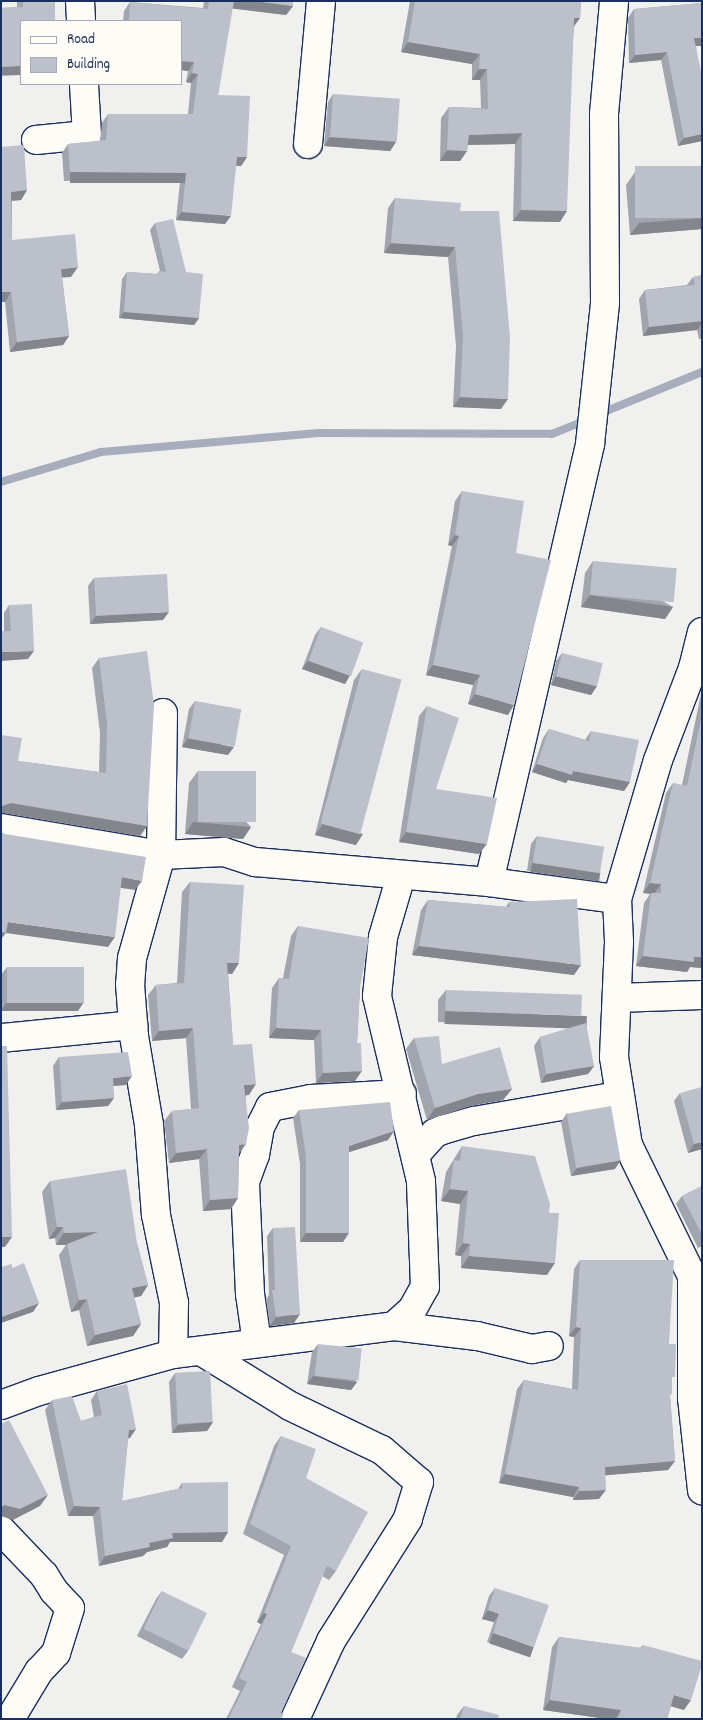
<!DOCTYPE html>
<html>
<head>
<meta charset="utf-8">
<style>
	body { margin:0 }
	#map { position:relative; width:703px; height:1720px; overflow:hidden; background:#f0f0ee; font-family:Dekko,sans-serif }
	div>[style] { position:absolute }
	.stream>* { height:8px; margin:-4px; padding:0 4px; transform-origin:4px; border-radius:4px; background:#a7adbd }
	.roads { filter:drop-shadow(1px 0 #1b2f5e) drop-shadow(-1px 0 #1b2f5e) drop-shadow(0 1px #1b2f5e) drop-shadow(0 -1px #1b2f5e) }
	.minor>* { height:28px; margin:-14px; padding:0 14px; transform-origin:14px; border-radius:14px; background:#fdfcf7 }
	.wall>* { inset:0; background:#a1a5ae }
	.shaded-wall>* { inset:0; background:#83868d; transform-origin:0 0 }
	.building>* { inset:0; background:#bbc0ca; transform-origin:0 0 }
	span { translate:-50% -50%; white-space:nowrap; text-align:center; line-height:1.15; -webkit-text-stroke:4.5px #fdfcf7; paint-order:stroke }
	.frame { position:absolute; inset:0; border:2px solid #1b2f5e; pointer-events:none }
	.legend { position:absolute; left:20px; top:20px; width:162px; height:65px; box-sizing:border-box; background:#fdfcf7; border:1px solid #a3aaba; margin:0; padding:6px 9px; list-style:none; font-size:15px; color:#1b2f5e }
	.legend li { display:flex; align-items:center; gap:10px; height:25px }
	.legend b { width:25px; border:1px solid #a3aaba }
</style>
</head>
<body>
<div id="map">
	<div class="stream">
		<div style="left:599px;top:414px;width:111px;rotate:-22.2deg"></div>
		<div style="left:1px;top:482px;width:104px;rotate:-16.7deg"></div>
		<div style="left:101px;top:452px;width:218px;rotate:-5deg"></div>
		<div style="left:318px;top:433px;width:234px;rotate:0.2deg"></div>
		<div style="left:552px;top:434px;width:37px;rotate:-22deg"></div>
	</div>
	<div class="roads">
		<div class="minor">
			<div style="left:80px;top:1px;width:20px;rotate:87deg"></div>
			<div style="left:36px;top:140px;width:51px;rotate:-5.6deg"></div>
			<div style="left:87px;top:135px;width:51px;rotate:-93.4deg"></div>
			<div style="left:308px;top:144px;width:144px;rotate:-84.8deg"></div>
			<div style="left:702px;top:632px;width:37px;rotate:104deg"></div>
			<div style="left:693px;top:668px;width:98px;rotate:110.8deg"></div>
			<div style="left:658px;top:760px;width:145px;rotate:106.4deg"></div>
			<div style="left:617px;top:899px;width:43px;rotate:87.3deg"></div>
			<div style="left:619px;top:942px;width:115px;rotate:92.5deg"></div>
			<div style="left:614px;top:1057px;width:89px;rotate:81deg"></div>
			<div style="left:628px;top:1145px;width:146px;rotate:64deg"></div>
			<div style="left:692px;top:1276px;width:122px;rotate:90deg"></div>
			<div style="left:692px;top:1398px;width:93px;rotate:83.8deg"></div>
			<div style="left:163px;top:713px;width:142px;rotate:90.8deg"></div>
			<div style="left:161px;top:855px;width:107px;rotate:105.7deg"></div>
			<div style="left:132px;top:958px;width:26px;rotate:94deg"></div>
			<div style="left:130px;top:984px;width:52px;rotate:85.6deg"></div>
			<div style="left:134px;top:1036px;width:90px;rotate:80.4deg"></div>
			<div style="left:149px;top:1125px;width:90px;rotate:85.6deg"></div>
			<div style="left:156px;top:1215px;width:90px;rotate:78.4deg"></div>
			<div style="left:174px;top:1303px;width:51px;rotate:91.1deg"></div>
			<div style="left:1px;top:828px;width:162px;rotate:9.6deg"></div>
			<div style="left:161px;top:855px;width:63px;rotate:-2.7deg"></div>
			<div style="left:224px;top:852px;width:33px;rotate:18deg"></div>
			<div style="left:255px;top:862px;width:235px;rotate:4.9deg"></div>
			<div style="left:489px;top:882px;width:129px;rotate:7.6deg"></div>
			<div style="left:489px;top:882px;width:449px;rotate:-77deg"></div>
			<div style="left:590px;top:444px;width:142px;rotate:-83.9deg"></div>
			<div style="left:605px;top:303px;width:189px;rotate:-90.3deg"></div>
			<div style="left:604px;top:114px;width:113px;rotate:-84.9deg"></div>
			<div style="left:617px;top:998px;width:85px;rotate:-2deg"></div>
			<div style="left:1px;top:1038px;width:133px;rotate:-5.6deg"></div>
			<div style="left:416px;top:1154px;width:28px;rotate:-48deg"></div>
			<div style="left:435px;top:1133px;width:8px;rotate:-23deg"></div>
			<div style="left:442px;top:1130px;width:33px;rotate:-16deg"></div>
			<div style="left:474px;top:1121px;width:146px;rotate:-9.8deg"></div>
			<div style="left:394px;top:1326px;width:24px;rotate:-42deg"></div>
			<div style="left:412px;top:1310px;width:26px;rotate:-61deg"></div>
			<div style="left:425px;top:1287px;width:106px;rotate:-92.2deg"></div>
			<div style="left:421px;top:1181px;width:190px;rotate:-103.4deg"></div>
			<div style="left:377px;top:996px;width:59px;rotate:-84.2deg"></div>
			<div style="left:383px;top:937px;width:64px;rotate:-73.6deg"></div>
			<div style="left:257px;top:1343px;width:49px;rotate:-98.1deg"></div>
			<div style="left:250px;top:1294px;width:112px;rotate:-92.6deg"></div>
			<div style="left:245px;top:1182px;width:29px;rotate:-70deg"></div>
			<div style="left:255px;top:1155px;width:28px;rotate:-80deg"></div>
			<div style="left:260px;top:1127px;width:22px;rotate:-63deg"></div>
			<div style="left:270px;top:1107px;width:42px;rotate:-11deg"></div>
			<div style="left:311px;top:1099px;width:91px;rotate:-3.1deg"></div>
			<div style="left:201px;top:1351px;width:105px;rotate:31.7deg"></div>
			<div style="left:290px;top:1406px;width:102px;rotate:25.6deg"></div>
			<div style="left:382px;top:1450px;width:49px;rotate:40.9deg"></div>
			<div style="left:419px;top:1482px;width:39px;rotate:107deg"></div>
			<div style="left:408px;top:1519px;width:144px;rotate:122.3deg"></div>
			<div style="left:331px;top:1641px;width:86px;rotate:114.8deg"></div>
			<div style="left:1px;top:1405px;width:40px;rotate:-20.2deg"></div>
			<div style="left:39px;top:1391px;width:139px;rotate:-15.4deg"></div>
			<div style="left:173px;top:1354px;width:223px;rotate:-7.2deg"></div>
			<div style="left:394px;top:1326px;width:84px;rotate:6.9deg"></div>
			<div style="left:477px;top:1336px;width:57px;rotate:13.3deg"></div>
			<div style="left:532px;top:1349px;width:17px;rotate:-10deg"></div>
			<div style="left:1px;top:1530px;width:62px;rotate:46.3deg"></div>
			<div style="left:44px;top:1575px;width:19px;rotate:58deg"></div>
			<div style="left:54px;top:1591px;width:23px;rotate:47deg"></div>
			<div style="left:70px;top:1608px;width:47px;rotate:107.3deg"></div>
			<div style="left:56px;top:1653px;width:25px;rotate:133deg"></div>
			<div style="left:39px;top:1671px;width:56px;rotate:121.1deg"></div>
		</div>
	</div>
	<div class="wall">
		<div style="clip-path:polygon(17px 1px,55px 1px,21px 21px,21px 75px,1px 76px,1px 8px,17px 7px)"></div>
		<div style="clip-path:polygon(204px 1px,293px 1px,293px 6px,286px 15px,232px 8px,218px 95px,247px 157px,241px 166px,236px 166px,225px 224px,176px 220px,180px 182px,64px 181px,62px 153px,68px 144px,100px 141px,102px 123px,108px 114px,188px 114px,191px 83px,186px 82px,188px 71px,181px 70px,181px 21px,123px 21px,124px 11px,130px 2px,203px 8px)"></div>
		<div style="clip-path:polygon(410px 1px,581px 1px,580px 18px,574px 26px,560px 222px,513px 221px,515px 144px,468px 145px,467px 151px,460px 161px,440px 161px,441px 118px,449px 107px,481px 108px,480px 80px,472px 80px,472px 64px,401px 52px)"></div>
		<div style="clip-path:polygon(702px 3px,702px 46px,696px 46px,702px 141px,678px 146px,661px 60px,629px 63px,628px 18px,634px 9px)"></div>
		<div style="clip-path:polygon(333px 94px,396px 142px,390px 151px,324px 146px,328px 102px)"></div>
		<div style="clip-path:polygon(1px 147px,27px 190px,21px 200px,12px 201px,12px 240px,71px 277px,62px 277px,69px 336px,63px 345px,10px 352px,5px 302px)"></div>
		<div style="clip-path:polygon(702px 166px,702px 229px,630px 235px,626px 185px,635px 172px)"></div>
		<div style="clip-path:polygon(395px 198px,460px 211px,501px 409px,453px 407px,456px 346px,448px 257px,384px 253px,388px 208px)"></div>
		<div style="clip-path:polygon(155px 223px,186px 272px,199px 318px,194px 325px,119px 318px,122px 279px,127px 272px,157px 274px,159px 271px,160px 271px,150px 230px)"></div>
		<div style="clip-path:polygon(702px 275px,702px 339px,699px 339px,697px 330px,643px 336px,639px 299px,645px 290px,687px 285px,693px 277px)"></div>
		<div style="clip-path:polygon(462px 491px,516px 553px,508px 715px,468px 704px,473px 685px,426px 675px,452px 546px,448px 545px,455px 501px)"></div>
		<div style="clip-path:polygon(593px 561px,673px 607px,665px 619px,581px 607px,585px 573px)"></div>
		<div style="clip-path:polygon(94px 578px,163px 620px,90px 624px,88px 586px)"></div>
		<div style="clip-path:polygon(9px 605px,28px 659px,4px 631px,4px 613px)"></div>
		<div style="clip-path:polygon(321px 627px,350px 675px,345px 684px,302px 669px,315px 635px)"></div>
		<div style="clip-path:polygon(562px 653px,597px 686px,591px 695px,551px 685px,556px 661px)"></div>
		<div style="clip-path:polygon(99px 658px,147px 826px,140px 836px,4px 813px,18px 761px,99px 772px,100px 733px,92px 668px)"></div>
		<div style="clip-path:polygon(362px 669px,356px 845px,315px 835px,354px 680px)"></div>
		<div style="clip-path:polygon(702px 689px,702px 968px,690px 967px,687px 972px,636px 966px,644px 903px,650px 894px,643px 893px,666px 793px,673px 783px,682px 785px)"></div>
		<div style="clip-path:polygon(195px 701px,228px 755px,182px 747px,189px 709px)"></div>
		<div style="clip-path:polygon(427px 706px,436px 789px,479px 854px,399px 842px,419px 716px)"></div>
		<div style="clip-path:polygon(549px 729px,585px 740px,591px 731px,630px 782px,624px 791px,568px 780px,566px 783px,532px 772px,543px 738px)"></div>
		<div style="clip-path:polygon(198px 771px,251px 827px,243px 839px,185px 834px,189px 783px)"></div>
		<div style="clip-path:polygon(537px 836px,600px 872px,594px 880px,527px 871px,531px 844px)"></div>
		<div style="clip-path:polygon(190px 882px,239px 963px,232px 974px,228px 973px,233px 1045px,249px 1095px,246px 1095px,239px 1154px,238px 1198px,231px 1209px,203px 1211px,199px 1159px,169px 1163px,164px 1121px,172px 1111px,191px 1109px,186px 1038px,152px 1041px,148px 995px,156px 985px,177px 983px,182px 892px)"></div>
		<div style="clip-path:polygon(428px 900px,506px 907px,509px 902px,574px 975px,412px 955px,421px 910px)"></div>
		<div style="clip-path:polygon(298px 926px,360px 988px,355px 1081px,316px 1083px,314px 1040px,269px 1038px,272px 988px,279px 978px,283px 978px,291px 936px)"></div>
		<div style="clip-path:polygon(7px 967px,78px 1011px,1px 1011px,1px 975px)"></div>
		<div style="clip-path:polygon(446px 990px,581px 1025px,594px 1066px,588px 1074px,541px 1083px,534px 1046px,540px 1037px,574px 1027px,438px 1022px,438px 1000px)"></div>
		<div style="clip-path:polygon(414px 1038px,442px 1064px,512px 1089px,503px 1100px,470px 1106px,427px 1120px,406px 1049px)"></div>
		<div style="clip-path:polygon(59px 1057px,126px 1085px,113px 1086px,114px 1098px,108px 1106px,56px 1110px,53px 1066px)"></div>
		<div style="clip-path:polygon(680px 1093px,702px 1149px,688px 1153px,674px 1101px)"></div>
		<div style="clip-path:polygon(299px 1110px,394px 1131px,388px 1140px,349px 1152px,343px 1242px,300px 1242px,300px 1164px,293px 1118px)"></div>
		<div style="clip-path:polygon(567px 1113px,615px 1169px,571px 1176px,561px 1122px)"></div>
		<div style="clip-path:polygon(462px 1146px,549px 1213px,547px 1275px,461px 1268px,461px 1256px,455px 1255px,460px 1204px,441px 1201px,446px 1172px)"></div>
		<div style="clip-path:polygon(50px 1181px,137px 1243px,148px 1285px,141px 1296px,134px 1297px,141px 1324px,133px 1336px,87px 1346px,79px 1310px,71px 1312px,59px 1255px,66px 1245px,56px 1245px,55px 1238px,49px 1239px,42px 1192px)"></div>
		<div style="clip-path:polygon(702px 1186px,702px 1246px,698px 1248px,676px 1204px,682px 1196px)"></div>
		<div style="clip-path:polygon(273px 1228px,294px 1323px,270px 1326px,266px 1299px,269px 1295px,267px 1236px)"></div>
		<div style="clip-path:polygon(580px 1260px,669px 1344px,672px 1382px,670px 1397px,675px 1461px,668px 1470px,605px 1475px,599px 1499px,573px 1500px,573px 1497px,499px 1483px,517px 1389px,524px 1380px,572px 1389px,574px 1337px,569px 1336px,574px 1269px)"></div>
		<div style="clip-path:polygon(318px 1344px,357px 1382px,351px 1390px,307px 1384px,312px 1352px)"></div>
		<div style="clip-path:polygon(175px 1373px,213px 1422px,207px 1431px,172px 1433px,169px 1382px)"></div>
		<div style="clip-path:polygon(97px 1391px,130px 1438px,128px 1438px,122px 1501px,178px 1489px,182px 1483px,228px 1532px,222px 1542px,170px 1542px,167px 1547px,147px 1552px,143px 1556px,99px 1566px,93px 1516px,68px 1516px,45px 1410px,52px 1400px,81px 1421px,94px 1417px,91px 1400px)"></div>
		<div style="clip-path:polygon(281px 1436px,306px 1478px,336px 1571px,329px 1580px,322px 1576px,291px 1652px,281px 1713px,281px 1719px,226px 1719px,240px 1691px,232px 1687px,261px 1624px,257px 1622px,284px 1555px,243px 1534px,274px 1446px)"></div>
		<div style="clip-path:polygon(495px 1588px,528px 1656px,487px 1642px,494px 1622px,482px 1619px,489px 1596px)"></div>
		<div style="clip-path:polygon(162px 1591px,188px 1651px,182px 1659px,137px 1636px,156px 1599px)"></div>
		<div style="clip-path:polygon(559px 1637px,640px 1648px,643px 1645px,684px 1710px,671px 1706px,667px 1719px,607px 1719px,543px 1710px,552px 1647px)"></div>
		<div style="clip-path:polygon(464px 1706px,498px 1719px,456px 1719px,457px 1715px)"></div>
	</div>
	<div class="shaded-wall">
		<div style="clip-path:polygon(232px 1px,254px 1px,293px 6px,286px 15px,228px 8px)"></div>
		<div style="clip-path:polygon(574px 18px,580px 18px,572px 29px)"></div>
		<div style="clip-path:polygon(694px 38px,702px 38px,702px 46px,688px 46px)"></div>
		<div style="clip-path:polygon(408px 42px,480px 54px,472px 64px,401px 52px)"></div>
		<div style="clip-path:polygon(667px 52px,661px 60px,629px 63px,635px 55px)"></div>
		<div style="clip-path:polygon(181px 61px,194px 62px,188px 71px,181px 70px)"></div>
		<div style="left:21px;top:66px;width:9px;height:20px;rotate:90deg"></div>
		<div style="clip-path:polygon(479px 69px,487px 69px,480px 80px,472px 80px)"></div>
		<div style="clip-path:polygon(192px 73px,198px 74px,191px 83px,186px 82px)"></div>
		<div style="clip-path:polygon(522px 133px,515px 144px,461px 145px,469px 135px)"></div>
		<div style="clip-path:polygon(702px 134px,702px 141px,678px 146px,684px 138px)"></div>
		<div style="clip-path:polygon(330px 137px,396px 142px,390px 151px,324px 146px)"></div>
		<div style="clip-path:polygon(447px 150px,467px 151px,460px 161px,440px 161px)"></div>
		<div style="clip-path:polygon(237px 157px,247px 157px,241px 166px,230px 165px)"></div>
		<div style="left:70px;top:172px;width:116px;height:11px"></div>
		<div style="clip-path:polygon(27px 190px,21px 200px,5px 201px,11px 192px)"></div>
		<div style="clip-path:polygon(521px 210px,567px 211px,560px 222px,513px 221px)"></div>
		<div style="clip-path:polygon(182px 212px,231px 216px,225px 224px,176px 220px)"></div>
		<div style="clip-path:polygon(702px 218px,702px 229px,630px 235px,639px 223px)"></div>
		<div style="clip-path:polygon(391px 243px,455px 247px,448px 257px,384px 253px)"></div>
		<div style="clip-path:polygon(78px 267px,71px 277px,55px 278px,61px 269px)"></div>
		<div style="clip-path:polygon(1px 292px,11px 292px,5px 302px,1px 302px)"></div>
		<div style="clip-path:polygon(124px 312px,199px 318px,194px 325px,119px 318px)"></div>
		<div style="clip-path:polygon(702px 321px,702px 323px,697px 330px,643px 336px,649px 327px)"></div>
		<div style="clip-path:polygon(69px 336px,63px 345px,10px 352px,17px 342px)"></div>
		<div style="clip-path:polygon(460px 397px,508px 399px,501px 409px,453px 407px)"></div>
		<div style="clip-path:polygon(455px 535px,459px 536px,452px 546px,448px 545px)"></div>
		<div style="clip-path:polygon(590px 595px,673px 607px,665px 619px,581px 607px)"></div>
		<div style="clip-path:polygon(169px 612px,163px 620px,90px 624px,96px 616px)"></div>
		<div style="clip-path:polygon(34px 651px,28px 659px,1px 661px,1px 652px)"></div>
		<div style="clip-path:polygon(308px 661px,350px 675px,345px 684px,302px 669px)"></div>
		<div style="clip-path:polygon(433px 665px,480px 675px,473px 685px,426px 675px)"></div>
		<div style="clip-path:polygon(556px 676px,597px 686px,591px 695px,551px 685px)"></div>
		<div style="clip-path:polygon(475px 694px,514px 705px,508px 715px,468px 704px)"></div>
		<div style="clip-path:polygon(188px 738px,234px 747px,228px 755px,182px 747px)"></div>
		<div style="clip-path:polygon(537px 764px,630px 782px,624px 791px,568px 780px,566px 783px,532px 772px)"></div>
		<div style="clip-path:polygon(11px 803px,147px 826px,140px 836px,4px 813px,1px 813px,1px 806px)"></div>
		<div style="clip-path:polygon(193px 822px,251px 827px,243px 839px,185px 834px)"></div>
		<div style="clip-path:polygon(323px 824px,363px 834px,356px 845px,315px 835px)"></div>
		<div style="clip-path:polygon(406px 832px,487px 844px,479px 854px,399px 842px)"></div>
		<div style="left:532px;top:863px;width:69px;height:9px;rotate:8deg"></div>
		<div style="clip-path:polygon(122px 877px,142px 881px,135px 890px,115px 887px)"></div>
		<div style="clip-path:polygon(650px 883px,661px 884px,654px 894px,643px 893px)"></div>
		<div style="clip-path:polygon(8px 922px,115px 937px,108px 947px,6px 933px,1px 939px,1px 932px)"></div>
		<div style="clip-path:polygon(419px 946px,581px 965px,574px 975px,412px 955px)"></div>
		<div style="clip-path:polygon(643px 956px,694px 957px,702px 957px,702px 968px,690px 967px,687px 972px,636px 966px)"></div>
		<div style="clip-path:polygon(227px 963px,239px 963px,232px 974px,220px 973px)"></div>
		<div style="clip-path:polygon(84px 1002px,78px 1011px,1px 1011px,6px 1003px)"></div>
		<div style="left:445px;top:1011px;width:142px;height:13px;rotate:2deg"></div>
		<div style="clip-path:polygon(193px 1028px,186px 1038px,152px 1041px,159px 1031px)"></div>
		<div style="clip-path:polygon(276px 1028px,321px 1030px,314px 1040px,269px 1038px)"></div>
		<div style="clip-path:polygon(594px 1066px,588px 1074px,541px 1083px,546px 1074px)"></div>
		<div style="clip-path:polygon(362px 1071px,355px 1081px,316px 1083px,323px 1073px)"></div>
		<div style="clip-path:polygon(132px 1076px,126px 1085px,107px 1086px,113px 1078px)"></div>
		<div style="clip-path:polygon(256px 1084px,249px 1095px,237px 1096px,244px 1085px)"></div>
		<div style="clip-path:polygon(512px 1089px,503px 1100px,470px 1106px,427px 1120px,435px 1108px,478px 1094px)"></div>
		<div style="clip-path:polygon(114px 1098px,108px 1106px,56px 1110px,62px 1102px)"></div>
		<div style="clip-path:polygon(394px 1131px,388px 1140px,343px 1154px,349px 1146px)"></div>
		<div style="clip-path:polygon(702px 1142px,702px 1149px,688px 1153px,694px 1144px)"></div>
		<div style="clip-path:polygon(246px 1144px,238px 1155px,239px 1145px)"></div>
		<div style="clip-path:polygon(207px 1149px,199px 1159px,169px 1163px,176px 1153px)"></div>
		<div style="clip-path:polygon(621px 1160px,615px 1169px,571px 1176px,577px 1168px)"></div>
		<div style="clip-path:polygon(450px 1189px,468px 1191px,460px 1204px,441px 1201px)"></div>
		<div style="clip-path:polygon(238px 1198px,231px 1209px,203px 1211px,210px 1200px)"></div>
		<div style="clip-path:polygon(57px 1227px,63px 1227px,55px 1238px,49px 1239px)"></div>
		<div style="clip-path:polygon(98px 1232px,90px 1244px,56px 1245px,64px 1233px)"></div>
		<div style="clip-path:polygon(306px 1233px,349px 1233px,343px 1242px,300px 1242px)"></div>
		<div style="clip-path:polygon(1px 1237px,12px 1237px,5px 1247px,1px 1247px)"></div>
		<div style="clip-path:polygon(463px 1243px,470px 1244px,461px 1256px,455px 1255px)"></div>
		<div style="clip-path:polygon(469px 1256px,555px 1263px,547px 1275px,461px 1268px)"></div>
		<div style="clip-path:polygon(148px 1285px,141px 1296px,124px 1300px,132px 1288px)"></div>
		<div style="clip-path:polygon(87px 1299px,79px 1310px,71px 1312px,79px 1300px)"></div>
		<div style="clip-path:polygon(39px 1303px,33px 1312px,1px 1323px,1px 1317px)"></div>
		<div style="clip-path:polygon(300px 1314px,294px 1323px,270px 1326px,276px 1317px)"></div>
		<div style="clip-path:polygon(141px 1324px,133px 1336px,87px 1346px,95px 1335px)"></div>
		<div style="clip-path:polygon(576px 1327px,581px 1328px,574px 1337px,569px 1336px)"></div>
		<div style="clip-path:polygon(313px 1376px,357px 1382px,351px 1390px,307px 1384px)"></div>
		<div style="clip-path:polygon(213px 1422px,207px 1431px,172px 1433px,178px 1425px)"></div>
		<div style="clip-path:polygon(136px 1429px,130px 1438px,122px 1440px,129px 1430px)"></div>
		<div style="clip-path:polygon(675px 1461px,668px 1470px,598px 1476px,605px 1467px)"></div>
		<div style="clip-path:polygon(505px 1474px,579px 1487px,573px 1497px,499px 1483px)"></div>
		<div style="clip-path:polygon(606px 1490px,599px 1499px,573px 1500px,579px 1491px)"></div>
		<div style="clip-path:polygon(48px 1495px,40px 1506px,13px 1520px,1px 1516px,1px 1507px,4px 1505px)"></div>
		<div style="clip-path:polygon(74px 1506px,100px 1507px,93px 1516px,68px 1516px)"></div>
		<div style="clip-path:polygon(228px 1532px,222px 1542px,170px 1542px,167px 1547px,147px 1552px,143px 1556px,99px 1566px,105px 1556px,149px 1543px,172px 1533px)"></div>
		<div style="clip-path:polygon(488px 1610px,499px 1614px,494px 1622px,482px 1619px)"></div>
		<div style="clip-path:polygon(264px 1613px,267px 1614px,261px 1624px,257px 1622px)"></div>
		<div style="left:493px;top:1633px;width:43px;height:11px;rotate:19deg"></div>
		<div style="clip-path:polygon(674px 1695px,691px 1700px,684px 1710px,667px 1705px)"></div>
		<div style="clip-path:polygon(550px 1700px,621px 1710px,615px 1719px,607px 1719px,543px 1710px)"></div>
	</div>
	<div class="building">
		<div style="clip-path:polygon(23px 1px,55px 1px,55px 21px,21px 21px,21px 66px,1px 67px,1px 8px,23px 7px)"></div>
		<div style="clip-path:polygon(209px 1px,234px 1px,218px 95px,250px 96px,247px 157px,237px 157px,231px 216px,182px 212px,186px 173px,70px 172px,68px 144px,106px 140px,108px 114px,193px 114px,198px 74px,192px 73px,194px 62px,181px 61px,181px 21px,129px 21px,130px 2px,208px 9px)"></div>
		<div style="clip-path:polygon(254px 1px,293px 1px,293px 6px)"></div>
		<div style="clip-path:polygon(415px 1px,581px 1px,580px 18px,574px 18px,567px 211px,521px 210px,522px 133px,469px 135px,467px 151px,447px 150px,449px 107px,488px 109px,487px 69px,479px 69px,480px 54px,408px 42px)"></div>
		<div style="clip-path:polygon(702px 3px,702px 38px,694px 38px,702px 76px,702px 134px,684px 138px,667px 52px,635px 55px,634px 9px)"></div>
		<div style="left:333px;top:94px;width:67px;height:43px;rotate:4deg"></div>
		<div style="clip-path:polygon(24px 145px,27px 190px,11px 192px,12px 240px,75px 234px,78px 267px,61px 269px,69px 336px,17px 342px,11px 292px,1px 292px,1px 147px)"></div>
		<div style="left:702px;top:166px;width:52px;height:67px;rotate:90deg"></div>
		<div style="clip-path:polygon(395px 198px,461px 203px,460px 211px,499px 211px,510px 338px,508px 399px,460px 397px,463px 336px,455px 247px,391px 243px)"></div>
		<div style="clip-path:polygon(173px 219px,186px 272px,203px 274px,199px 318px,124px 312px,127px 272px,158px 274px,159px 271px,166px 272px,155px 223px)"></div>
		<div style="clip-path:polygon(702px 275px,702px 321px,649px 327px,645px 290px,695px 285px,693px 277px)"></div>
		<div style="clip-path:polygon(462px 491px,524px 501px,516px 553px,551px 560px,514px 705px,475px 694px,480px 675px,433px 665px,459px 536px,455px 535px)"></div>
		<div style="left:593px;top:561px;width:84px;height:34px;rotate:5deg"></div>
		<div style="left:167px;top:574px;width:38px;height:73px;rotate:87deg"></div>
		<div style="clip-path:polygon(32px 604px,34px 651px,1px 652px,1px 631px,11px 631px,9px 605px)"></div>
		<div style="left:321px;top:627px;width:45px;height:36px;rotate:20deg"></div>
		<div style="clip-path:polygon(147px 651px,154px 705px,147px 826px,11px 803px,1px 806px,1px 735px,22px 738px,18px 761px,106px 773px,107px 723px,99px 658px)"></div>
		<div style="left:562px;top:653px;width:42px;height:24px;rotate:14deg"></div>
		<div style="left:362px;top:669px;width:41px;height:160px;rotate:15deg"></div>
		<div style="left:195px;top:701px;width:47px;height:38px;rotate:10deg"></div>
		<div style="clip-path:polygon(427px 706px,459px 718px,436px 789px,497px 798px,487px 844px,406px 832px)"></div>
		<div style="clip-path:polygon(702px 714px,702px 957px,694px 957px,694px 962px,643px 956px,651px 893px,661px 893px,661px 884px,650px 883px,673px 783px,687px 786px)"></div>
		<div style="clip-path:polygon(549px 729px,589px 741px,591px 731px,639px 740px,630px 782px,573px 771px,572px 775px,537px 764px)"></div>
		<div style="left:198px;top:771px;width:58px;height:51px"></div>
		<div style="clip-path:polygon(1px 832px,5px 834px,146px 857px,142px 881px,122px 877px,115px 937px,8px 922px,6px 933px,1px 932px)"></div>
		<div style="left:537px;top:836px;width:68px;height:27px;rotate:9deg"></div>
		<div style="clip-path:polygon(190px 882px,244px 885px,239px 963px,227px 963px,233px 1045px,252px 1044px,256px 1084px,244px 1085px,249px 1128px,246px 1144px,239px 1145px,238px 1198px,210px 1200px,207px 1149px,176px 1153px,172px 1111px,199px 1108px,193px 1028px,159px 1031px,156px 985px,184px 983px)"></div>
		<div style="clip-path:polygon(577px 899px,581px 965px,419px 946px,428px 900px,510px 907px,509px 902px)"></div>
		<div style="clip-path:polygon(298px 926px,369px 938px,360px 988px,357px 1043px,361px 1043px,362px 1071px,323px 1073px,321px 1030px,276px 1028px,279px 978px,289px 979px)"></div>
		<div style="left:7px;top:967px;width:77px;height:36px"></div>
		<div style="left:446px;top:990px;width:136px;height:21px;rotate:2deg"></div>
		<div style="clip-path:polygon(586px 1023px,594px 1066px,546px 1074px,540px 1037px)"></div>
		<div style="clip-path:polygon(439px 1036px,442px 1064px,500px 1047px,512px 1089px,478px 1094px,435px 1108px,414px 1038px)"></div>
		<div style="clip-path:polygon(1px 1046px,7px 1046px,12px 1237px,1px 1237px)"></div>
		<div style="clip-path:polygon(128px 1052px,132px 1076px,113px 1078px,114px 1098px,62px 1102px,59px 1057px)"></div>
		<div style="clip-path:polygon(702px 1087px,702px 1142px,694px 1144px,680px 1093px)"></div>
		<div style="clip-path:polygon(390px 1102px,394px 1131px,349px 1146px,349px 1233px,306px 1233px,306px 1156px,299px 1110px)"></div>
		<div style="left:611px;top:1106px;width:55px;height:45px;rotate:80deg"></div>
		<div style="clip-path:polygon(462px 1146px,535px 1156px,550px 1204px,549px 1213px,559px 1213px,555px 1263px,469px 1256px,470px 1244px,463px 1243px,468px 1191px,450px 1189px,454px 1160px,460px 1161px)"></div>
		<div style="clip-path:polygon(126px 1169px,137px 1243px,148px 1285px,132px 1288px,141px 1324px,95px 1335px,87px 1299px,79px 1300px,67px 1244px,98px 1232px,64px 1233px,63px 1227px,57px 1227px,50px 1181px)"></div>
		<div style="clip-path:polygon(702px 1186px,702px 1235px,682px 1196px)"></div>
		<div style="clip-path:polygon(295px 1227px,300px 1314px,276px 1317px,272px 1290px,275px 1290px,273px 1228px)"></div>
		<div style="clip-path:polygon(580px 1260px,674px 1260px,669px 1344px,676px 1344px,675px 1377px,672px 1377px,672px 1394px,670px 1394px,675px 1461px,605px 1467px,606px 1490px,579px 1491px,579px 1487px,505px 1474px,524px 1380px,578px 1390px,581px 1328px,576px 1327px)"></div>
		<div style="clip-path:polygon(24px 1263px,39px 1303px,1px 1317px,1px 1267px,12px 1264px,12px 1268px)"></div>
		<div style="left:318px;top:1344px;width:44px;height:32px;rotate:6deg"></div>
		<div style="left:210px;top:1371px;width:51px;height:35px;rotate:87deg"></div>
		<div style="clip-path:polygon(127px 1384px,136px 1429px,129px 1430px,122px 1501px,182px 1488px,182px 1483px,228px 1482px,228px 1532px,172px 1533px,173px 1538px,149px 1543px,150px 1547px,105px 1556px,100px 1507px,74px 1506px,52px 1400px,72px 1396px,81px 1421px,102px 1415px,97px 1391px)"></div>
		<div style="clip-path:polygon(9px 1420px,48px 1495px,20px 1509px,4px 1505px,1px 1507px,1px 1424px)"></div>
		<div style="clip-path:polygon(281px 1436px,316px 1449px,306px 1478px,368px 1512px,336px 1571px,327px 1566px,291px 1652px,306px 1658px,281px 1713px,284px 1714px,281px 1719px,228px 1719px,247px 1682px,239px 1678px,267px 1614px,264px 1613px,291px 1546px,250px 1524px)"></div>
		<div style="clip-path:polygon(495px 1588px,549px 1605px,534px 1647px,493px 1633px,499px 1614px,488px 1610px)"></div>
		<div style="left:162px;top:1591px;width:50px;height:42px;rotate:26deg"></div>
		<div style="clip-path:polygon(559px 1637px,642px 1648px,643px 1645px,702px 1661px,702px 1665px,691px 1700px,674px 1695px,667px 1719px,618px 1719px,621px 1710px,550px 1700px)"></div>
		<div style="clip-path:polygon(464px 1706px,499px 1715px,498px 1719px,460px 1719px)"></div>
	</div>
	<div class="frame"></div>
	<ul class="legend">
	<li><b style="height:6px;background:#fdfcf7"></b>Road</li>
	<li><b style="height:14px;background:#bbc0ca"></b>Building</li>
	</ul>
</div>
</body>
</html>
